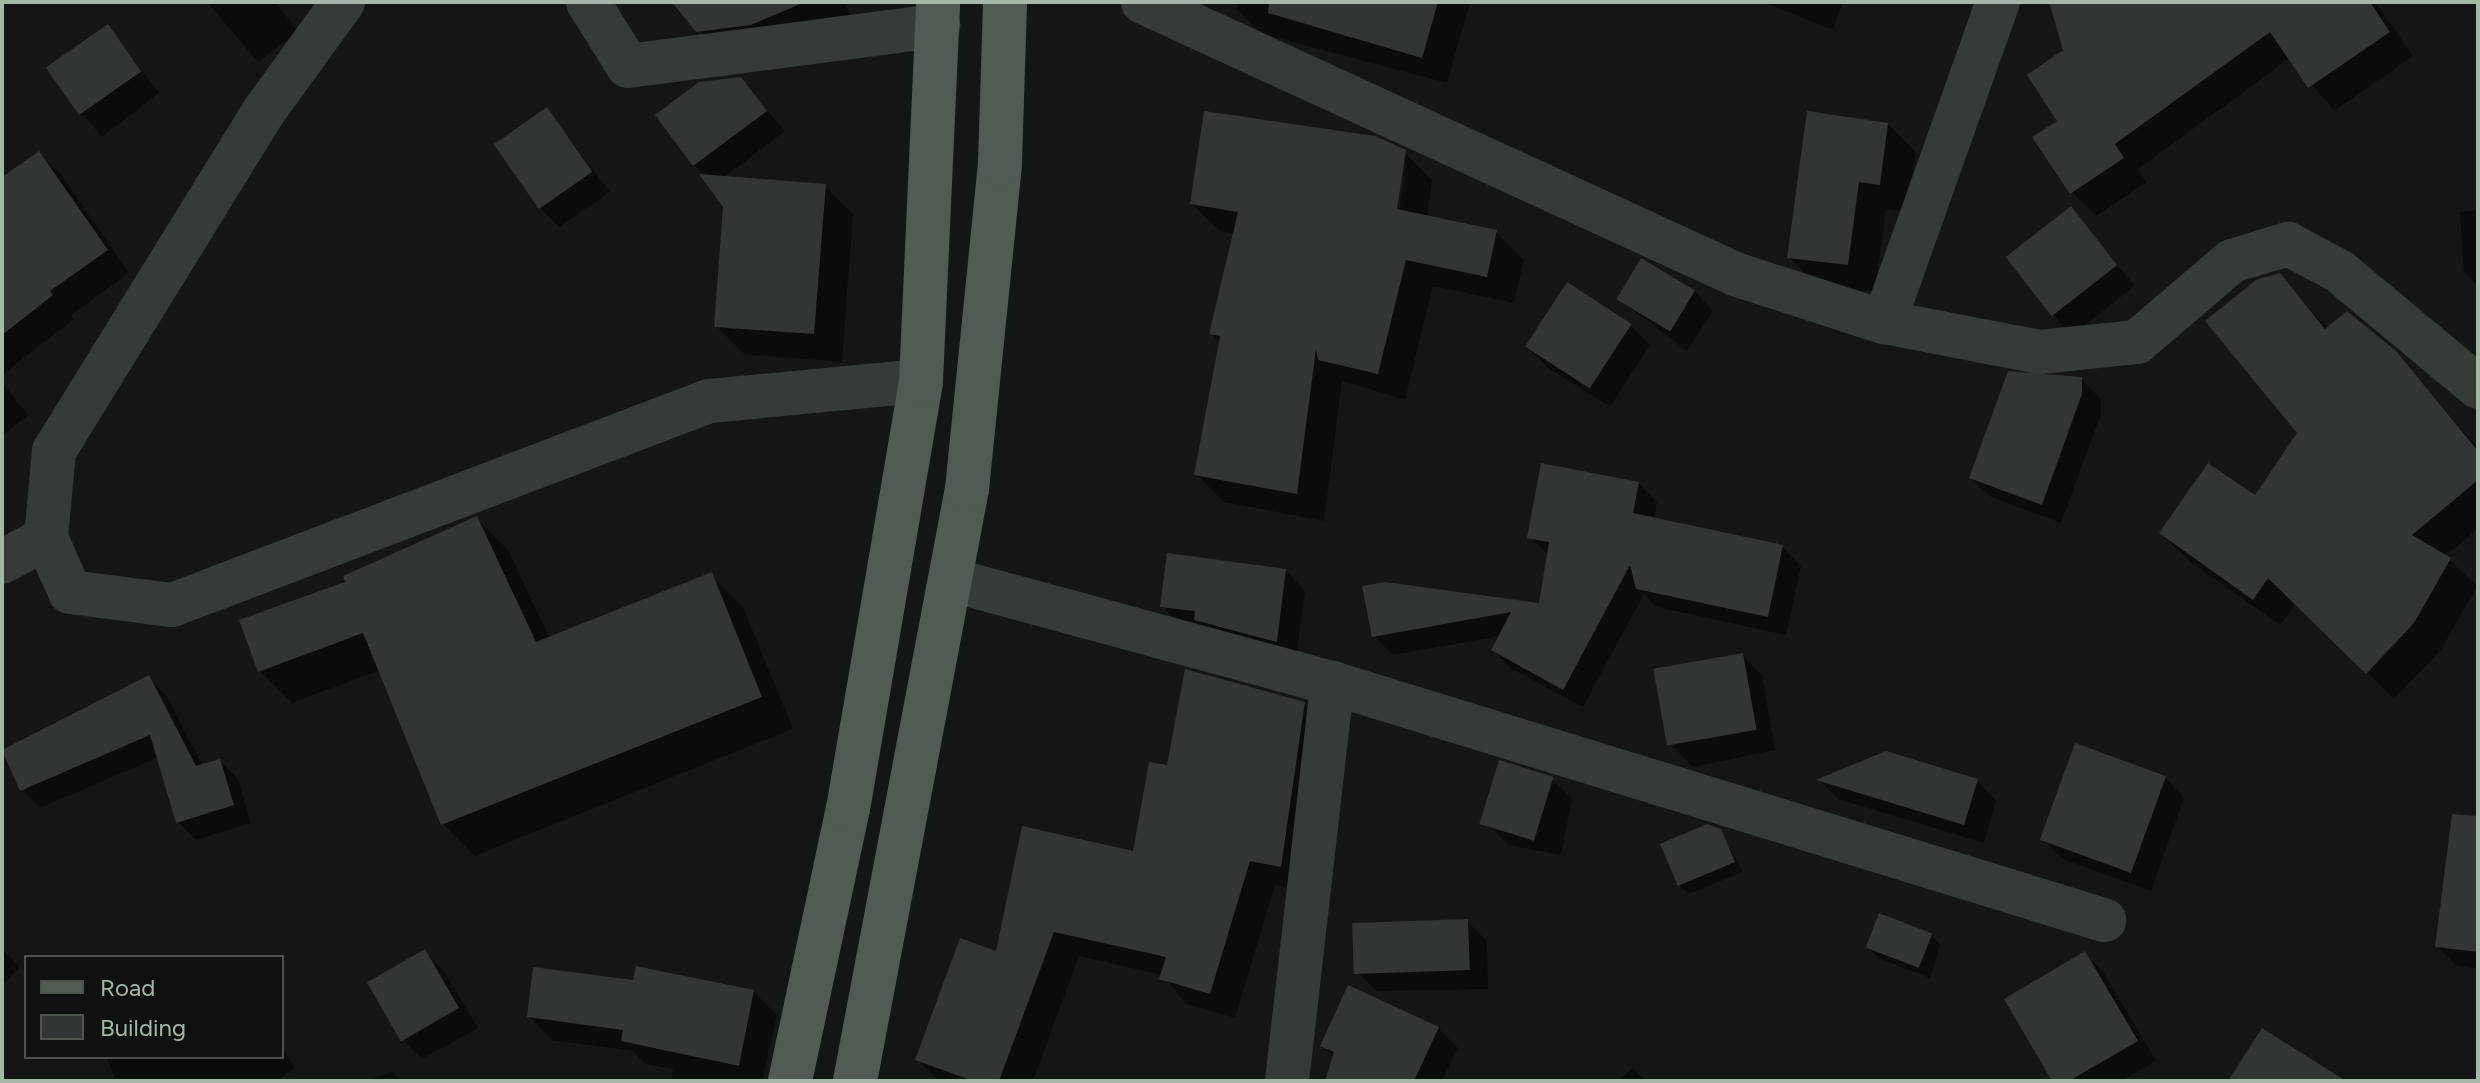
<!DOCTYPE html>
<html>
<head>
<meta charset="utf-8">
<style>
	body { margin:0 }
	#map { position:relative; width:2480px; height:1083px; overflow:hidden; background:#141615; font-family:Figtree,sans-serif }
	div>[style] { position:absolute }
	.shadow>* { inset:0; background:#0007; transform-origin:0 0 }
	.building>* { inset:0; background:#313533; transform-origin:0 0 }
	.minor>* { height:44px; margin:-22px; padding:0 22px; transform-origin:22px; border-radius:22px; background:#353c37 }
	.major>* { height:44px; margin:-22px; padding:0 22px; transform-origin:22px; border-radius:22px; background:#515b53 }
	span { translate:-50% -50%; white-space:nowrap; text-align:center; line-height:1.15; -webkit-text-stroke:6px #0f1110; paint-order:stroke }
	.frame { position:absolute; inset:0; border:4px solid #a5b7a7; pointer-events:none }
	.legend { position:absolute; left:24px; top:955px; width:260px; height:104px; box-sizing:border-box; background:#0f1110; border:2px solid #4b534c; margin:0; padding:10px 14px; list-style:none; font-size:24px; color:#a5b7a7 }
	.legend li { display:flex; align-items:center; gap:16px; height:40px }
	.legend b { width:40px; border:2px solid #4b534c }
</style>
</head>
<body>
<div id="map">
	<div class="shadow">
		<div style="clip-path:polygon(207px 2px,276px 2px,298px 32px,258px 62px)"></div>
		<div style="clip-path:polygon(675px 2px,851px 2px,846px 4px,851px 15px,775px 47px,720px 54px)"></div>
		<div style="clip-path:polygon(1238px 2px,1470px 2px,1447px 83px,1262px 34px,1236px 9px)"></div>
		<div style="clip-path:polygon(1762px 2px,1843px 2px,1833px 30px)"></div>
		<div style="clip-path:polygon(2051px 2px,2375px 2px,2413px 56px,2334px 111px,2290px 58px,2138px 169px,2146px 182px,2096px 216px,2072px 192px,2060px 122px,2066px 51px)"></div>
		<div style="left:108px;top:27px;width:83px;height:73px;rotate:52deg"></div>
		<div style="clip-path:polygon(740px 79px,785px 131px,723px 178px,825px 186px,853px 214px,842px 362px,744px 354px,716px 326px,725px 206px,658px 115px)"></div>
		<div style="clip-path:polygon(547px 110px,610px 192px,559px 227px,540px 208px)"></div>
		<div style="clip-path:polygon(1888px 124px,1916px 152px,1907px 212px,1886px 209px,1875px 292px,1817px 285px,1789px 257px)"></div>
		<div style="clip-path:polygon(evenodd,1404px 152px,1432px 180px,1427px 217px,1496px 232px,1524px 260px,1514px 303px,1433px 286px,1405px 400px,1342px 381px,1324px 521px,1224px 502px,1196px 474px,1220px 342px,1211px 333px,1234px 234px,1220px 231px,1192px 204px,1404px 152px,1402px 163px,1406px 163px,1398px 219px,1394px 218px,1402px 163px)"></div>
		<div style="clip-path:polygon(39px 153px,62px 176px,129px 273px,71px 315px,74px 319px,2px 375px,2px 180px)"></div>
		<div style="clip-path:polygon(2070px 208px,2135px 286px,2072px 335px,2053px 315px)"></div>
		<div style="clip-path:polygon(2478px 210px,2478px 286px,2464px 272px,2460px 212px)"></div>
		<div style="clip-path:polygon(2279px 275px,2328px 329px,2395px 353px,2478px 448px,2478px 529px,2445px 556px,2477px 586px,2441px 650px,2394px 699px,2296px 603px,2280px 625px,2188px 560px,2161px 533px,2255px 498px,2299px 433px)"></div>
		<div style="clip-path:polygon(1694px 291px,1713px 311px,1687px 351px,1617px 298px)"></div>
		<div style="clip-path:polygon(1630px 325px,1650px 345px,1610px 407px,1547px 367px,1527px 347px)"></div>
		<div style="clip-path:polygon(2081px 379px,2101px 399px,2101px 414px,2061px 523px,1991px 497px,1971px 478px)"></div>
		<div style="clip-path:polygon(2px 382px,28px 415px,2px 436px)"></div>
		<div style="clip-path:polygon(1638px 483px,1657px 502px,1654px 520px,1782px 547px,1801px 566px,1786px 635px,1657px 607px,1644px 594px,1583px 707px,1512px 669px,1493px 650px,1501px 636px,1393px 655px,1374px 636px,1541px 605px,1549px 556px,1529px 537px)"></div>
		<div style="clip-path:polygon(476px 518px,508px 550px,550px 639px,711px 575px,743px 607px,793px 729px,475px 856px,443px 824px,381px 670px,292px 703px,260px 671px,348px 583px)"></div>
		<div style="clip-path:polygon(1286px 571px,1305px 591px,1296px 660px,1182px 626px,1162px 606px)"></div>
		<div style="clip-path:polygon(1742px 655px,1762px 675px,1775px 750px,1693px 767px,1673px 747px)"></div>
		<div style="clip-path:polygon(149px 678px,167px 696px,203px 766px,220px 761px,238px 779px,251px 823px,196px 840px,178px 822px,159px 757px,40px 808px,22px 790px)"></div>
		<div style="clip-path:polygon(1304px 703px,1329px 729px,1306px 891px,1275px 885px,1235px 1018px,1186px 1004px,1162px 975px,1079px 956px,1033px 1081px,939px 1081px,917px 1059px,997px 954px,1135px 854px,1169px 768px)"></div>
		<div style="clip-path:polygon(2165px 778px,2184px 798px,2151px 891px,2062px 859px,2043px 839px)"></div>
		<div style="clip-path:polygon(1552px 779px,1572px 799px,1561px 855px,1508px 845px,1489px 825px)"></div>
		<div style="clip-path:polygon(1820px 781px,1977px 781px,1996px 801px,1984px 843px,1838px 799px)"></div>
		<div style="clip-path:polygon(1720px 830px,1743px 872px,1689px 894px,1679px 885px)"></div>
		<div style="clip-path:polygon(2478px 888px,2478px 969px,2457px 966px,2437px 946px)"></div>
		<div style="clip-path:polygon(1467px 921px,1487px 941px,1488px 989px,1376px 991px,1356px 971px)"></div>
		<div style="clip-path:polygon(1931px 935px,1940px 945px,1930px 978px,1878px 958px,1868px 948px)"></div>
		<div style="clip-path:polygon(2px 949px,20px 967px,2px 985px)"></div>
		<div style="clip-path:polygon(425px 952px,444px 971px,478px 1028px,422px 1059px,403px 1040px)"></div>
		<div style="clip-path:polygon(2085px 954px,2104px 973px,2156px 1061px,2121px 1081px,2055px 1081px)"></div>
		<div style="clip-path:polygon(635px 982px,754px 992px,777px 1015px,762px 1081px,671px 1081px,673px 1069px,646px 1064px,633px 1051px,552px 1040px,529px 1016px)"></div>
		<div style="clip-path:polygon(1438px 1028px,1458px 1048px,1442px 1081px,1327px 1081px,1334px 1058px,1322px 1045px)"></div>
		<div style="clip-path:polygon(282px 1049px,295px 1068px,276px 1081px,116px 1081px,106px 1057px,282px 1057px)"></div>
		<div style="clip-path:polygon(1633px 1068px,1645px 1081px,1617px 1081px)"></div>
		<div style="clip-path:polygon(392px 1072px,402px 1081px,366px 1081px)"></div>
	</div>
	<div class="building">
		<div style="clip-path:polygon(672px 2px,805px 2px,751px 25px,696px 32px)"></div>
		<div style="clip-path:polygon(1269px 2px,1438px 2px,1422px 58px,1268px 13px)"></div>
		<div style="clip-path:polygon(2049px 2px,2370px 2px,2390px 32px,2308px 88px,2270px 32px,2115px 144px,2124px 158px,2070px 194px,2032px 137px,2057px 121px,2027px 75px,2063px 50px)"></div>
		<div style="left:108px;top:24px;width:58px;height:76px;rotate:55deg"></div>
		<div style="clip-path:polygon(741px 77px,767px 111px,693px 166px,655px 115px,699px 82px)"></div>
		<div style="left:547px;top:107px;width:79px;height:65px;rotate:55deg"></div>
		<div style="clip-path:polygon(1204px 111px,1375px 136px,1406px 150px,1397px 209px,1497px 230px,1487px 277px,1406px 260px,1378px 374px,1318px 360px,1316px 349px,1297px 494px,1194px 475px,1220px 336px,1209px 334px,1238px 212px,1190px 204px)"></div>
		<div style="clip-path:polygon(1807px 111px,1888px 123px,1880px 185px,1859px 182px,1848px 265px,1787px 258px)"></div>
		<div style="clip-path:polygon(39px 151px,108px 250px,50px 291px,53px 295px,2px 335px,2px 177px)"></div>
		<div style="clip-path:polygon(699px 174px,826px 184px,814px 334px,714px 327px,723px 207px)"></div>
		<div style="left:2071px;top:206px;width:75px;height:83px;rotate:52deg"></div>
		<div style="left:1641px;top:258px;width:63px;height:48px;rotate:31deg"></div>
		<div style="clip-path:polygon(2280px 273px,2325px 329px,2347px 311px,2396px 351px,2478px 451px,2478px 480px,2412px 535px,2451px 558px,2414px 623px,2366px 674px,2268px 578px,2253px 600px,2159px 533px,2208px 463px,2255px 495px,2297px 433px,2205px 321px,2256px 280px)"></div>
		<div style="left:1567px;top:282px;width:77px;height:77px;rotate:33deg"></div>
		<div style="clip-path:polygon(2008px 371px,2082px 377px,2082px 394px,2042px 505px,1969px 478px)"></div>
		<div style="clip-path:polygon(1541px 463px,1639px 482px,1633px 513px,1783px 545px,1768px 617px,1636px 589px,1630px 565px,1563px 690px,1491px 650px,1511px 612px,1372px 637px,1362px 586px,1385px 582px,1539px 603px,1549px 542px,1527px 538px)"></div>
		<div style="clip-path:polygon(477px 516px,536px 642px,712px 572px,762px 697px,441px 825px,363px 633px,258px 672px,239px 620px,345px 582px,343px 576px)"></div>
		<div style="clip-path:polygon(1167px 553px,1286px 569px,1277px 642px,1194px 620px,1195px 611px,1160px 607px)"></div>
		<div style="left:1743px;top:653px;width:78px;height:91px;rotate:80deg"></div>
		<div style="clip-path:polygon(1185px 669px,1305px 702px,1281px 867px,1250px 861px,1210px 994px,1159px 979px,1166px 957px,1054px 932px,999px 1081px,973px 1081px,915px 1060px,960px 938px,996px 951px,1022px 826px,1133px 851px,1149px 762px,1167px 765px)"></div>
		<div style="clip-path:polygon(149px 675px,196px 766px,220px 759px,234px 805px,176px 823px,150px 735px,20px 791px,2px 750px)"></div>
		<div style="left:2075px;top:743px;width:97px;height:103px;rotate:20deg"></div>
		<div style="clip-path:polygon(1886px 751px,1978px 779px,1964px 825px,1816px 780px)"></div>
		<div style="left:1499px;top:760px;width:57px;height:67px;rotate:17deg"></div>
		<div style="clip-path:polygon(2452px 814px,2478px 816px,2478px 952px,2435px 947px)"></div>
		<div style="clip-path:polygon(1707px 824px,1721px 829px,1735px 862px,1678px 886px,1660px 844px)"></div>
		<div style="left:1879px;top:913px;width:57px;height:37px;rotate:21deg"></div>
		<div style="left:1468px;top:919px;width:51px;height:116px;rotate:88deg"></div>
		<div style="left:425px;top:949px;width:68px;height:67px;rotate:60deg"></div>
		<div style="clip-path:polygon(2085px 951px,2138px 1041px,2069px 1081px,2052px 1081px,2004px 999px)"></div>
		<div style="clip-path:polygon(636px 966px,754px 990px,739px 1066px,621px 1041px,623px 1030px,527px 1017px,533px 967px,633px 980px)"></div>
		<div style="clip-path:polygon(1348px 985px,1439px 1027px,1414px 1081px,1325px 1081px,1334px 1052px,1320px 1046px)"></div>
		<div style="clip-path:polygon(2262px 1028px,2346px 1081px,2228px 1081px)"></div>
	</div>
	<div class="minor">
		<div style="left:343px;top:2px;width:135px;rotate:125.9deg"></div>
		<div style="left:264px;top:111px;width:400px;rotate:121.7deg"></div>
		<div style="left:54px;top:451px;width:87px;rotate:95.3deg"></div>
		<div style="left:46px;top:538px;width:59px;rotate:66deg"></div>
		<div style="left:70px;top:592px;width:103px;rotate:7.3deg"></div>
		<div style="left:172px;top:605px;width:574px;rotate:-20.8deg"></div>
		<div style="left:709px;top:401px;width:213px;rotate:-5.4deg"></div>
		<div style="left:588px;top:2px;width:75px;rotate:58deg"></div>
		<div style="left:628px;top:66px;width:313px;rotate:-7.4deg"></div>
		<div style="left:1143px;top:2px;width:651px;rotate:24.68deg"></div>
		<div style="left:1735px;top:274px;width:157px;rotate:17.9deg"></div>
		<div style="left:1884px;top:322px;width:159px;rotate:10.9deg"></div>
		<div style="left:2040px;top:352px;width:98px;rotate:-5.9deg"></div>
		<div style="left:2137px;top:342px;width:125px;rotate:-40.5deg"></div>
		<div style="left:2232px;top:261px;width:59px;rotate:-16.9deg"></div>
		<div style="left:2288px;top:244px;width:58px;rotate:27.9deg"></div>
		<div style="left:2339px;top:271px;width:181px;rotate:39.8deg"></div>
		<div style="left:1884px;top:322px;width:340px;rotate:-70.4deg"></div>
		<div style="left:2px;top:562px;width:50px;rotate:-28.6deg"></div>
		<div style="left:952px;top:580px;width:394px;rotate:15.2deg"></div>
		<div style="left:1332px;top:683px;width:808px;rotate:17.07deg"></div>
		<div style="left:1287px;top:1081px;width:401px;rotate:-83.5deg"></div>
	</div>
	<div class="major">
		<div style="left:790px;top:1081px;width:278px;rotate:-78deg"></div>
		<div style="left:848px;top:809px;width:434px;rotate:-80.3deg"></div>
		<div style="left:921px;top:381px;width:379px;rotate:-87.4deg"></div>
		<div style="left:855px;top:1081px;width:603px;rotate:-79.29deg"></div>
		<div style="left:967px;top:489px;width:328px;rotate:-84.2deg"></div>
		<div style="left:1000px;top:163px;width:161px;rotate:-88.2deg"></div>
	</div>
	<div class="frame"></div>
	<ul class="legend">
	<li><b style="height:10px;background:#515b53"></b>Road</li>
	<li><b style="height:22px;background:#313533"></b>Building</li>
	</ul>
</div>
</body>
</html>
